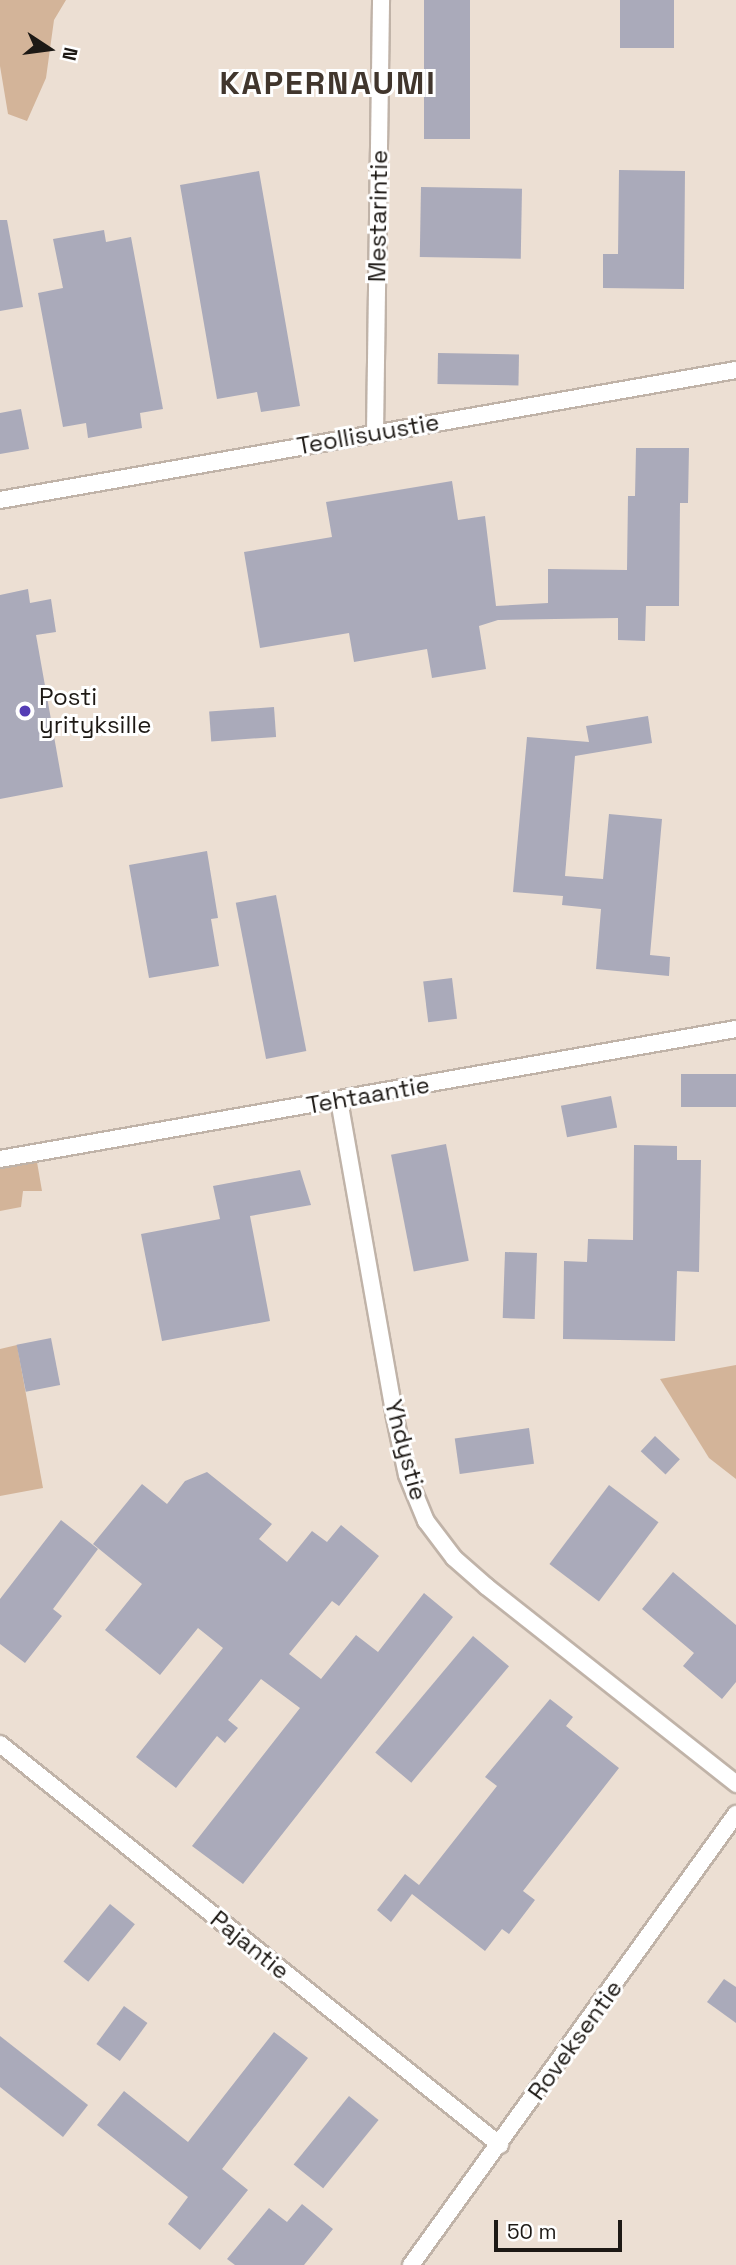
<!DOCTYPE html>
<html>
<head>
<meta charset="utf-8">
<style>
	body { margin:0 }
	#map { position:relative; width:736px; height:2265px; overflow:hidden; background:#ecdfd3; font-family:"Space Grotesk",sans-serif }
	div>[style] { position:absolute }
	.green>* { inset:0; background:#d3b499 }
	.building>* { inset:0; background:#aaaaba; transform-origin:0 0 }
	.roads { filter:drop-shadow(2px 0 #c0b3a8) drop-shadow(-2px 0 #c0b3a8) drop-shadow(0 2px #c0b3a8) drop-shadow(0 -2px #c0b3a8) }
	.minor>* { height:16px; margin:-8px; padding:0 8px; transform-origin:8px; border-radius:8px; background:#fff }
	.dots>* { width:19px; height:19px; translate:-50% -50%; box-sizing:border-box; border:4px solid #fff; border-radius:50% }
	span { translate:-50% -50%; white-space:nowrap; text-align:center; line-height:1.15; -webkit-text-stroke:6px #fff; paint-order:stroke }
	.street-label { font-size:24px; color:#1d1915 }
	.poi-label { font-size:24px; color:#1d1915 }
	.left { translate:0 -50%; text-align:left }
	.district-label { font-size:32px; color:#41362d; font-weight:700; letter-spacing:2px }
	.north { position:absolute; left:14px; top:14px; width:70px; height:70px; -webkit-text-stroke:5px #fff; paint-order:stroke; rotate:103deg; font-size:19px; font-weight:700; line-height:28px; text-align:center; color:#1d1915 }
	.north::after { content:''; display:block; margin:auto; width:24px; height:32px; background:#1d1915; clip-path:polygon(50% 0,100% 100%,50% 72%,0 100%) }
	.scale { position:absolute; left:494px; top:2220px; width:128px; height:32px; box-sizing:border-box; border:4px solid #1d1915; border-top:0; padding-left:9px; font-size:21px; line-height:24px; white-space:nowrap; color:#1d1915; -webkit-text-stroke:5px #fff; paint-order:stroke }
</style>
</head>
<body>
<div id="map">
	<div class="green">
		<div style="clip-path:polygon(0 0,66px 0,54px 20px,46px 78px,27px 121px,8px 114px,0 66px)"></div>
		<div style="clip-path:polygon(37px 1162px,42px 1191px,23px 1191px,21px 1207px,0 1211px,0 1169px)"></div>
		<div style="clip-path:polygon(17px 1345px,43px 1488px,0 1496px,0 1349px)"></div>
		<div style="clip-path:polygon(736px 1365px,736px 1479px,709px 1458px,660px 1379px)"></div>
	</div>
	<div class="building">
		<div style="left:424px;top:0;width:46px;height:139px"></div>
		<div style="left:620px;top:0;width:54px;height:48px"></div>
		<div style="clip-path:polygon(619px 170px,685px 171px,684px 289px,603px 288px,603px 254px,618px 254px)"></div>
		<div style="clip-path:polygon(259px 171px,300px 406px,261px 412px,257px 392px,217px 399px,180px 185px)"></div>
		<div style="left:421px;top:187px;width:101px;height:70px;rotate:1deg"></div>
		<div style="clip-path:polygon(0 220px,7px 220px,23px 307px,0 311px)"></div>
		<div style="clip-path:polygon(104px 230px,106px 242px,131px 237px,163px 409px,140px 413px,142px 428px,88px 438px,86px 423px,63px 427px,38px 293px,63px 288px,53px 239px)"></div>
		<div style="left:438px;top:353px;width:81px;height:31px;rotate:1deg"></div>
		<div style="clip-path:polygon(21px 409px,29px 449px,0 454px,0 413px)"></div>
		<div style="clip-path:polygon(636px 448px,689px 448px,688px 503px,680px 503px,679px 606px,646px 606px,645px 641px,618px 640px,618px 618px,498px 620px,479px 626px,486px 669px,432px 678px,427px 649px,354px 662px,349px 633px,260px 648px,244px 552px,332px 537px,326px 502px,452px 481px,458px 520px,485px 516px,496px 606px,548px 603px,548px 569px,627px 570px,628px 496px,635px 496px)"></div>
		<div style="clip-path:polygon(28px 589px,30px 603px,51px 599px,56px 632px,36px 635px,63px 787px,0 799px,0 595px)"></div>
		<div style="left:274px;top:707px;width:30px;height:65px;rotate:86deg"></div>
		<div style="clip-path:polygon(648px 716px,652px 743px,575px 756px,565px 876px,603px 879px,609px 814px,662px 819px,650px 955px,670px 957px,669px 976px,596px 969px,601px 909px,562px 905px,563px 896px,513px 892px,527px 737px,589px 742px,586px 726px)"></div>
		<div style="clip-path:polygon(207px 851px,218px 918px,211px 919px,219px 966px,149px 978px,129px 865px)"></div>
		<div style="left:276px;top:895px;width:159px;height:41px;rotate:79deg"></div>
		<div style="left:452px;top:978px;width:41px;height:29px;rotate:83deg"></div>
		<div style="left:736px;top:1074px;width:33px;height:55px;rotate:90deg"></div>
		<div style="left:611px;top:1096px;width:32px;height:51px;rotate:79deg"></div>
		<div style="left:446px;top:1144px;width:119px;height:56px;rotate:79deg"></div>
		<div style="clip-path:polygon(634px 1145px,677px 1146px,677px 1160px,701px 1160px,699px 1272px,677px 1271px,675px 1341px,563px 1339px,564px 1261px,587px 1262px,588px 1239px,633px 1240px)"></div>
		<div style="clip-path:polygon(300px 1170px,311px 1205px,250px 1216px,270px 1321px,162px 1341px,141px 1234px,220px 1219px,213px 1186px)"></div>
		<div style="left:505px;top:1252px;width:32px;height:66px;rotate:2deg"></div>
		<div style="left:51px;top:1338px;width:48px;height:35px;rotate:79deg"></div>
		<div style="left:529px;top:1428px;width:36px;height:75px;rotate:82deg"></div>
		<div style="left:655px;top:1436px;width:34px;height:21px;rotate:43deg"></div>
		<div style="clip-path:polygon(207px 1472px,272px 1524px,259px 1539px,287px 1562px,312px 1531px,327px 1542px,341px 1525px,379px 1556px,339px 1606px,332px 1601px,289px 1654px,321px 1679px,356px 1635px,378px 1652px,424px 1593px,453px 1617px,243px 1884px,192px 1846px,300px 1708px,261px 1679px,228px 1720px,238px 1728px,225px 1743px,217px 1736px,176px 1788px,136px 1757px,223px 1648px,198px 1628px,160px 1675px,105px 1630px,142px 1584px,93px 1544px,142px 1484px,167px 1504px,185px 1481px)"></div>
		<div style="left:609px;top:1485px;width:62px;height:99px;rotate:37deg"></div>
		<div style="clip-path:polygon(61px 1520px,98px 1549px,53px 1609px,62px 1616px,25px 1663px,0 1644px,0 1599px)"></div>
		<div style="clip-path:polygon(673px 1572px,736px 1625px,736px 1682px,722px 1699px,683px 1666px,694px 1653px,642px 1609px)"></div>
		<div style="left:473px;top:1636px;width:47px;height:152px;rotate:40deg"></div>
		<div style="clip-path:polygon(550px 1699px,573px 1717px,566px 1726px,619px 1768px,523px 1891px,535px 1900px,509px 1934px,502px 1929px,485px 1951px,412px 1894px,391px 1922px,377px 1910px,405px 1874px,419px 1885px,497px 1786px,485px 1777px)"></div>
		<div style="left:110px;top:1904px;width:32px;height:74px;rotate:39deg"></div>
		<div style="clip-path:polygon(724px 1979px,736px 1987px,736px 2023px,707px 2002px)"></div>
		<div style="left:124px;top:2006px;width:29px;height:47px;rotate:36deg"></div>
		<div style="clip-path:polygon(274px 2032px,308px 2058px,222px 2169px,248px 2190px,200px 2250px,168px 2224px,188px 2197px,97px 2125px,124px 2091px,188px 2142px)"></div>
		<div style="clip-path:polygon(0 2036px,88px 2105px,63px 2137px,0 2087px)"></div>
		<div style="left:349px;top:2096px;width:38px;height:88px;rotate:39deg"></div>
		<div style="clip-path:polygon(302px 2204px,333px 2229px,304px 2265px,235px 2265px,227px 2259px,269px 2208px,287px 2222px)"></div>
	</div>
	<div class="roads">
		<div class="minor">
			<div style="left:375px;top:433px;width:433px;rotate:-89.2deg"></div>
			<div style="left:0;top:500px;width:747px;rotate:-10.02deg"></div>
			<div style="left:339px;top:1100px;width:318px;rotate:80deg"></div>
			<div style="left:394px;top:1413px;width:63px;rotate:78.2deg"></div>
			<div style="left:407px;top:1475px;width:50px;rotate:67.6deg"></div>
			<div style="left:426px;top:1521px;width:46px;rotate:52.9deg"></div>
			<div style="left:454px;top:1558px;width:44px;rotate:41.3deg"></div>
			<div style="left:487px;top:1587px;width:318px;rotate:38.3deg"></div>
			<div style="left:0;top:1159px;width:747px;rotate:-10.02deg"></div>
			<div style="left:0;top:1744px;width:641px;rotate:38.73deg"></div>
			<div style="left:411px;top:2265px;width:556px;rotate:-54.22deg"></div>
		</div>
	</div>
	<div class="dots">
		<div style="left:25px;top:711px;background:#553db5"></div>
	</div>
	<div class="street-label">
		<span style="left:378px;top:216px;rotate:-89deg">Mestarintie</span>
		<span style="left:368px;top:434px;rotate:-10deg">Teollisuustie</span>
		<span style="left:368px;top:1095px;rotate:-10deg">Tehtaantie</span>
		<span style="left:406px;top:1450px;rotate:75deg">Yhdystie</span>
		<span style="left:250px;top:1945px;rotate:39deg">Pajantie</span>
		<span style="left:575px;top:2040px;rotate:-54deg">Roveksentie</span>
	</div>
	<div class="poi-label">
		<span class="left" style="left:39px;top:711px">Posti<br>yrityksille</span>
	</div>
	<div class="district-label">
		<span style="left:328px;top:83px">KAPERNAUMI</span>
	</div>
	<div class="north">N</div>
	<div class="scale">50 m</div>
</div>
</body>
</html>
